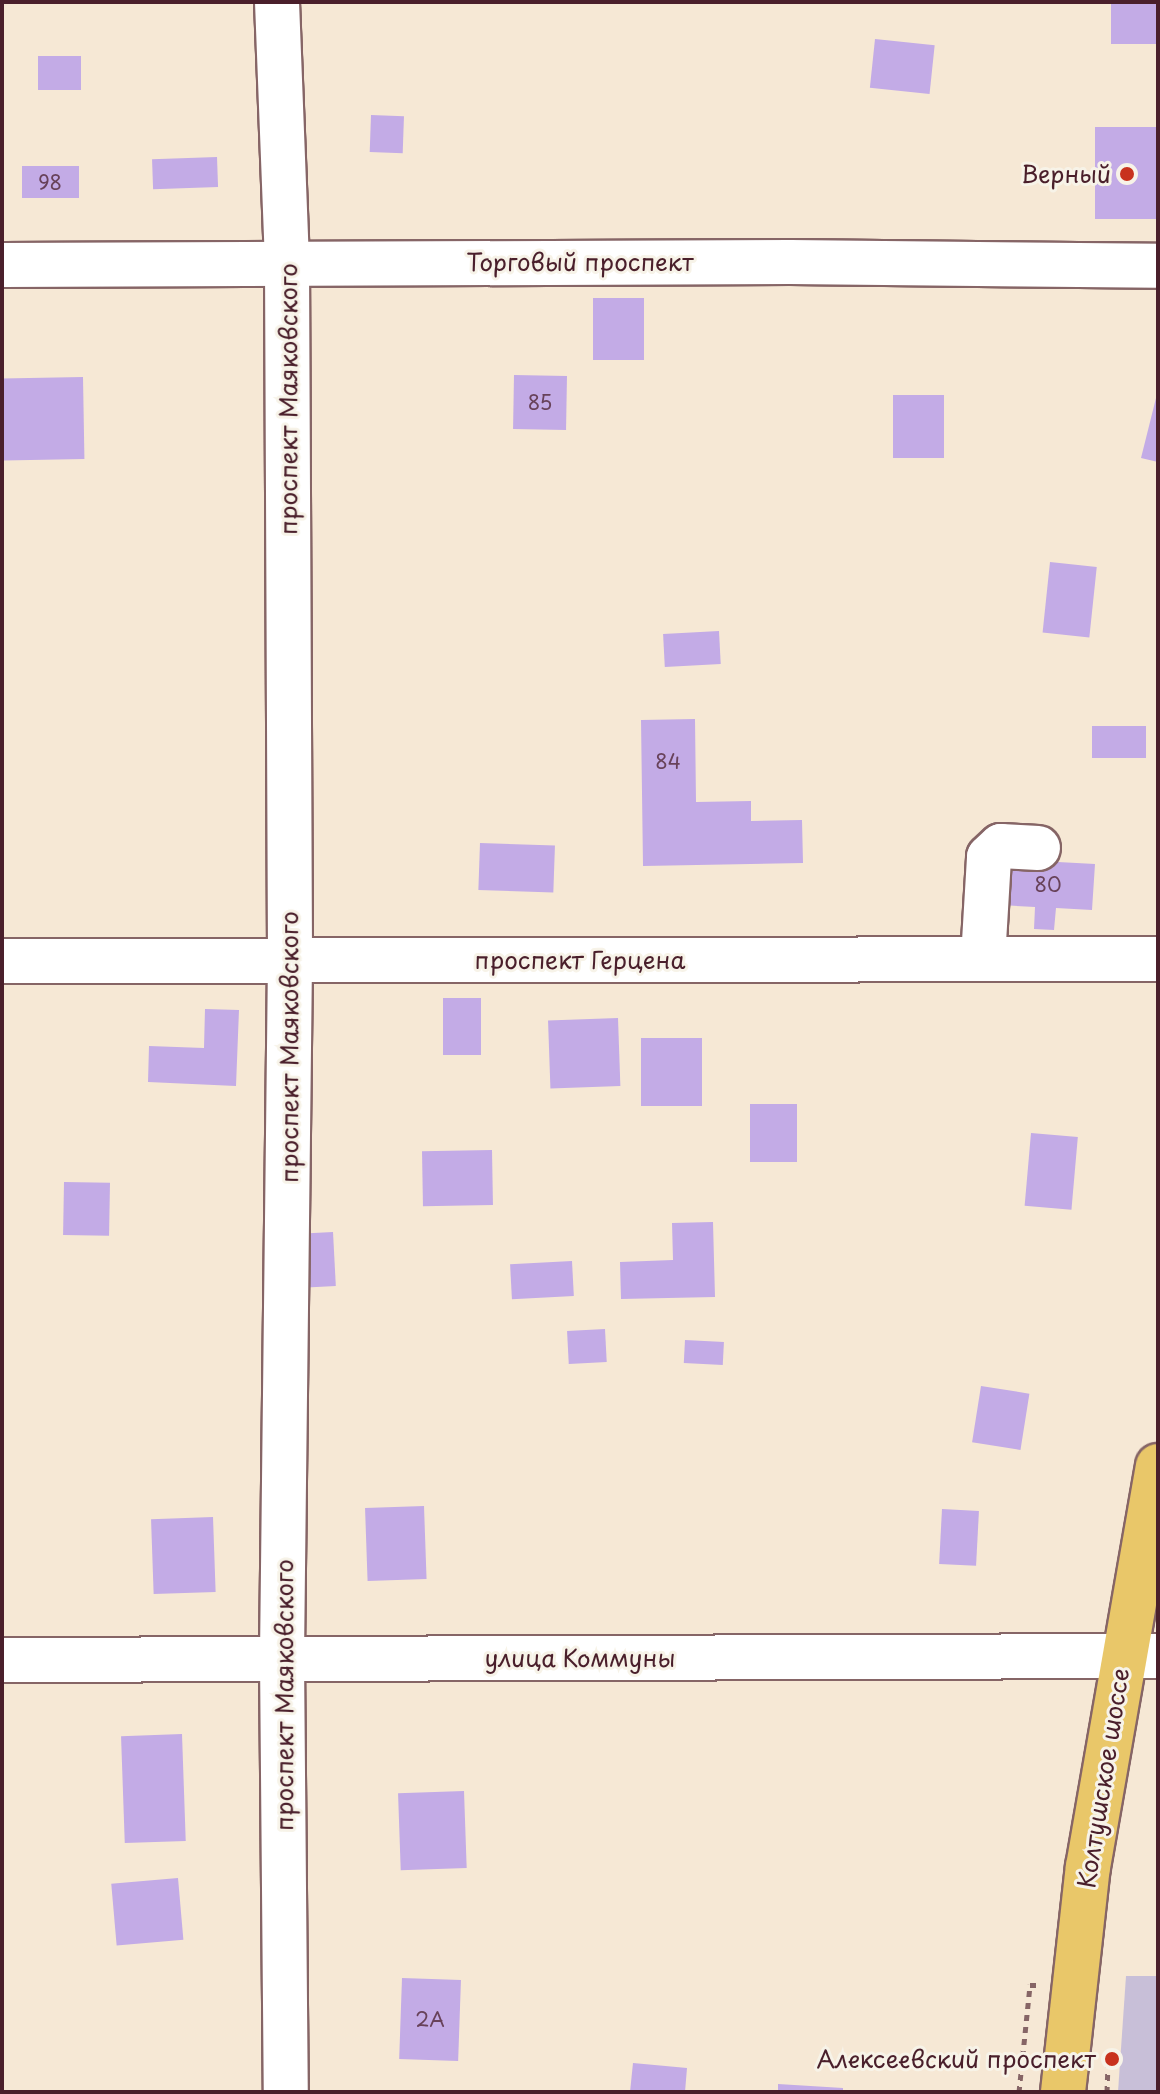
<!DOCTYPE html>
<html>
<head>
<meta charset="utf-8">
<style>
	body { margin:0 }
	#map { position:relative; width:1160px; height:2094px; overflow:hidden; background:#f6e8d5; font-family:"Playpen Sans",sans-serif }
	div>[style] { position:absolute }
	.industrial>* { inset:0; background:#c8bfd8 }
	.building>* { inset:0; background:#c3abe6; transform-origin:0 0 }
	.path>* { height:5px; margin-top:-2.5px; transform-origin:0; background:repeating-linear-gradient(90deg,#866566 0 6px,transparent 0 12px) }
	.roads { filter:drop-shadow(2px 0 #866566) drop-shadow(-2px 0 #866566) drop-shadow(0 2px #866566) drop-shadow(0 -2px #866566) }
	.minor>* { height:44px; margin:-22px; padding:0 22px; transform-origin:22px; border-radius:22px; background:#fff }
	.major>* { height:44px; margin:-22px; padding:0 22px; transform-origin:22px; border-radius:22px; background:#e9c769 }
	.dots>* { width:22px; height:22px; translate:-50% -50%; box-sizing:border-box; border:4px solid #f7f3e8; border-radius:50% }
	span { translate:-50% -50%; white-space:nowrap; text-align:center; line-height:1.15; -webkit-text-stroke:6px #f7f3e8; paint-order:stroke }
	.number-label { font-size:20px; color:#68425a }
	.number-label span { -webkit-text-stroke-width:0 }
	.poi-label { font-size:24px; color:#4a1f2b }
	.right { translate:-100% -50%; text-align:right }
	.street-label { font-size:24px; color:#4a1f2b }
	.frame { position:absolute; inset:0; border:4px solid #4a1f2b; pointer-events:none }
</style>
</head>
<body>
<div id="map">
	<div class="industrial">
		<div style="clip-path:polygon(1126px 1976px,1158px 1976px,1158px 2092px,1118px 2092px)"></div>
	</div>
	<div class="building">
		<div style="left:1111px;top:2px;width:46px;height:42px"></div>
		<div style="left:875px;top:39px;width:60px;height:49px;rotate:6deg"></div>
		<div style="left:38px;top:56px;width:43px;height:34px"></div>
		<div style="left:371px;top:115px;width:33px;height:37px;rotate:2deg"></div>
		<div style="left:1158px;top:127px;width:92px;height:63px;rotate:90deg"></div>
		<div style="left:217px;top:157px;width:30px;height:65px;rotate:88deg"></div>
		<div style="left:22px;top:166px;width:57px;height:32px"></div>
		<div style="left:593px;top:298px;width:51px;height:62px"></div>
		<div style="left:514px;top:375px;width:53px;height:54px;rotate:1deg"></div>
		<div style="left:83px;top:377px;width:82px;height:81px;rotate:89deg"></div>
		<div style="clip-path:polygon(1157px 394px,1158px 395px,1158px 462px,1141px 458px)"></div>
		<div style="left:944px;top:395px;width:63px;height:51px;rotate:90deg"></div>
		<div style="left:1050px;top:562px;width:47px;height:71px;rotate:6deg"></div>
		<div style="left:719px;top:631px;width:33px;height:56px;rotate:87deg"></div>
		<div style="clip-path:polygon(695px 719px,696px 802px,751px 801px,751px 821px,802px 820px,803px 863px,643px 866px,641px 720px)"></div>
		<div style="left:1092px;top:726px;width:54px;height:32px"></div>
		<div style="left:480px;top:843px;width:75px;height:47px;rotate:2deg"></div>
		<div style="clip-path:polygon(1004px 859px,1095px 864px,1092px 910px,1056px 908px,1054px 930px,1034px 929px,1035px 907px,1001px 905px)"></div>
		<div style="left:481px;top:998px;width:57px;height:38px;rotate:90deg"></div>
		<div style="clip-path:polygon(205px 1009px,239px 1010px,236px 1086px,148px 1082px,149px 1046px,204px 1048px)"></div>
		<div style="left:618px;top:1018px;width:68px;height:70px;rotate:88deg"></div>
		<div style="left:641px;top:1038px;width:61px;height:68px"></div>
		<div style="left:750px;top:1104px;width:47px;height:58px"></div>
		<div style="left:1031px;top:1133px;width:47px;height:73px;rotate:5deg"></div>
		<div style="left:492px;top:1150px;width:55px;height:70px;rotate:89deg"></div>
		<div style="left:64px;top:1182px;width:46px;height:53px;rotate:1deg"></div>
		<div style="clip-path:polygon(713px 1222px,715px 1297px,621px 1299px,620px 1262px,673px 1260px,672px 1223px)"></div>
		<div style="left:333px;top:1232px;width:54px;height:34px;rotate:87deg"></div>
		<div style="left:572px;top:1261px;width:35px;height:62px;rotate:87deg"></div>
		<div style="left:605px;top:1329px;width:33px;height:38px;rotate:87deg"></div>
		<div style="left:685px;top:1340px;width:39px;height:23px;rotate:3deg"></div>
		<div style="left:981px;top:1386px;width:49px;height:57px;rotate:9deg"></div>
		<div style="left:424px;top:1506px;width:73px;height:59px;rotate:88deg"></div>
		<div style="left:942px;top:1509px;width:37px;height:55px;rotate:3deg"></div>
		<div style="left:213px;top:1517px;width:75px;height:62px;rotate:88deg"></div>
		<div style="left:182px;top:1734px;width:107px;height:61px;rotate:88deg"></div>
		<div style="left:464px;top:1791px;width:77px;height:66px;rotate:88deg"></div>
		<div style="left:178px;top:1878px;width:62px;height:67px;rotate:85deg"></div>
		<div style="left:402px;top:1978px;width:59px;height:81px;rotate:2deg"></div>
		<div style="clip-path:polygon(633px 2063px,687px 2068px,685px 2092px,630px 2092px)"></div>
		<div style="clip-path:polygon(778px 2084px,843px 2088px,843px 2092px,778px 2092px)"></div>
	</div>
	<div class="path">
		<div style="left:1019px;top:2092px;width:108px;rotate:-84.1deg"></div>
		<div style="left:1030px;top:1985px;width:8px"></div>
		<div style="left:1107px;top:2092px;width:31px;rotate:-88deg"></div>
	</div>
	<div class="roads">
		<div class="minor">
			<div style="left:277px;top:2px;width:261px;rotate:87.8deg"></div>
			<div style="left:287px;top:263px;width:698px;rotate:89.75deg"></div>
			<div style="left:290px;top:961px;width:698px;rotate:90.66deg"></div>
			<div style="left:282px;top:1659px;width:433px;rotate:89.5deg"></div>
			<div style="left:2px;top:265px;width:788px;rotate:-0.22deg"></div>
			<div style="left:790px;top:262px;width:368px;rotate:0.6deg"></div>
			<div style="left:983px;top:959px;width:102px;rotate:-86.6deg"></div>
			<div style="left:989px;top:857px;width:16px;rotate:-43deg"></div>
			<div style="left:1001px;top:846px;width:37px;rotate:3deg"></div>
			<div style="left:2px;top:961px;width:1156px;rotate:-0.1deg"></div>
			<div style="left:2px;top:1660px;width:1156px;rotate:-0.2deg"></div>
		</div>
		<div class="major">
			<div style="left:1063px;top:2092px;width:226px;rotate:-83.7deg"></div>
			<div style="left:1088px;top:1867px;width:407px;rotate:-80.1deg"></div>
		</div>
	</div>
	<div class="dots">
		<div style="left:1127px;top:174px;background:#c8321e"></div>
		<div style="left:1112px;top:2059px;background:#c8321e"></div>
	</div>
	<div class="number-label">
		<span style="left:50px;top:182px">98</span>
		<span style="left:540px;top:402px">85</span>
		<span style="left:668px;top:761px">84</span>
		<span style="left:1048px;top:884px">80</span>
		<span style="left:430px;top:2019px">2А</span>
	</div>
	<div class="poi-label">
		<span class="right" style="left:1111px;top:174px">Верный</span>
		<span class="right" style="left:1096px;top:2059px">Алексеевский проспект</span>
	</div>
	<div class="street-label">
		<span style="left:580px;top:262px">Торговый проспект</span>
		<span style="left:288px;top:399px;rotate:-90deg">проспект Маяковского</span>
		<span style="left:580px;top:960px">проспект Герцена</span>
		<span style="left:289px;top:1047px;rotate:-90deg">проспект Маяковского</span>
		<span style="left:580px;top:1658px">улица Коммуны</span>
		<span style="left:284px;top:1695px;rotate:-90deg">проспект Маяковского</span>
		<span style="left:1103px;top:1778px;rotate:-81deg">Колтушское шоссе</span>
	</div>
	<div class="frame"></div>
</div>
</body>
</html>
